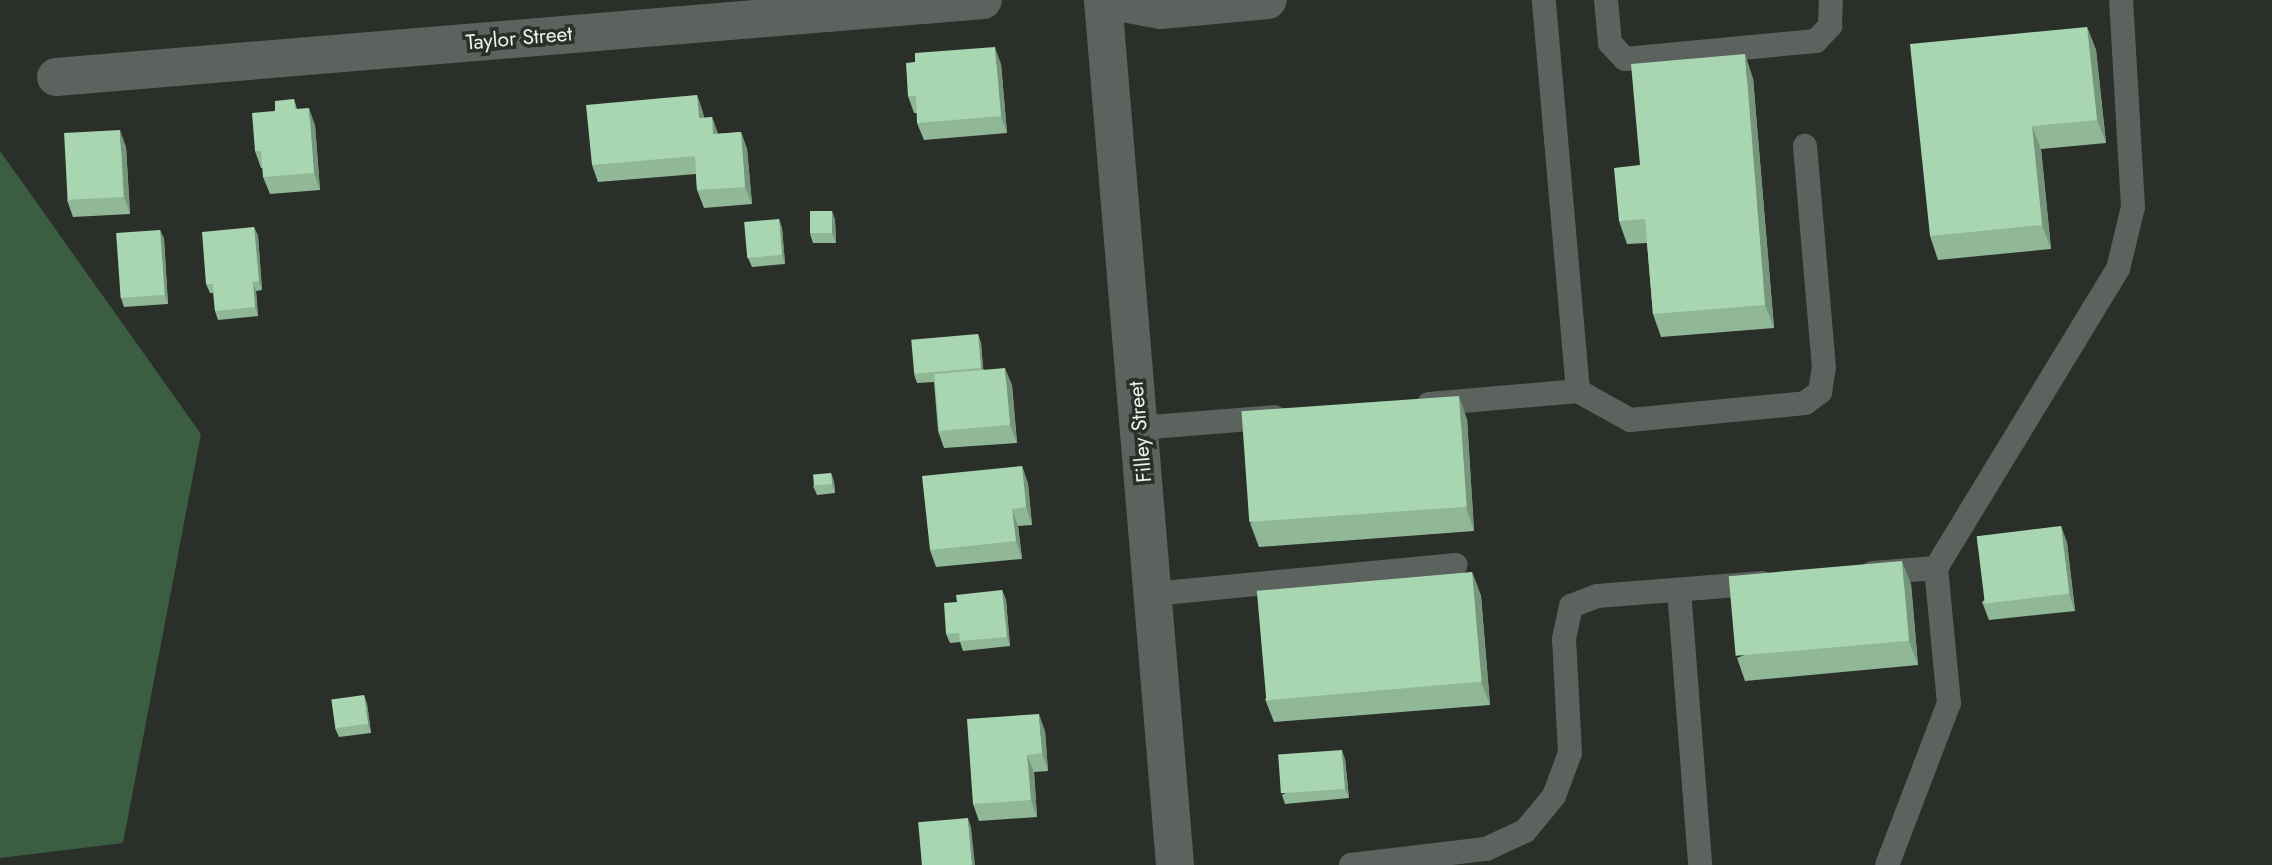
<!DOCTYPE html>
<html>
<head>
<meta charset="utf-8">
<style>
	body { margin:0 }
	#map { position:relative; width:2272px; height:865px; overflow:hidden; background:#2a2f2a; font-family:Jost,sans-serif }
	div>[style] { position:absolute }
	.green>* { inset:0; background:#3b5d42 }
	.service>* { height:24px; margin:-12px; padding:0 12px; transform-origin:12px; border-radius:12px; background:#5c625d }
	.minor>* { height:38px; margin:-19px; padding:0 19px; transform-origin:19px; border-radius:19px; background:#5c625d }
	.wall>* { inset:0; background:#90b897 }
	.shaded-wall>* { inset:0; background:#76967b }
	.building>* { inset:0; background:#a8d6b0; transform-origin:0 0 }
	span { translate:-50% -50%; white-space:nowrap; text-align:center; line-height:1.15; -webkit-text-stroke:7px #2a2f2a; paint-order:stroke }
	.street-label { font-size:21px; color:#eef1ee }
</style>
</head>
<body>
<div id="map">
	<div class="green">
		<div style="clip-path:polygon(0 151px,201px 434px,123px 843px,0 858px)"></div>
	</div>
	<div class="service">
		<div style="left:1606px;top:0;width:43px;rotate:84.7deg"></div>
		<div style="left:1610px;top:43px;width:22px;rotate:47deg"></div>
		<div style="left:1625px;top:59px;width:192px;rotate:-5.4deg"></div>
		<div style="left:1816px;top:41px;width:21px;rotate:-47deg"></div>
		<div style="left:1830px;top:26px;width:26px;rotate:-88deg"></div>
		<div style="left:1578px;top:391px;width:60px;rotate:29.1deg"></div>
		<div style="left:1630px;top:420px;width:176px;rotate:-5.5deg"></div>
		<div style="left:1805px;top:403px;width:19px;rotate:-36deg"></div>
		<div style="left:1820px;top:392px;width:24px;rotate:-81deg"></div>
		<div style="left:1824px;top:368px;width:223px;rotate:-94.9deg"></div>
		<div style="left:1429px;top:404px;width:150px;rotate:-5deg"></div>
		<div style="left:1578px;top:391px;width:392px;rotate:-95deg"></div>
		<div style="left:1139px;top:428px;width:136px;rotate:-4.6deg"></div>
		<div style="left:1936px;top:568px;width:350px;rotate:-58.7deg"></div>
		<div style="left:2118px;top:269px;width:64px;rotate:-76.4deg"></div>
		<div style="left:2133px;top:207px;width:207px;rotate:-93.3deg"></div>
		<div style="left:1872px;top:573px;width:64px;rotate:-4.5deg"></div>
		<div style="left:1936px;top:568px;width:136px;rotate:84.5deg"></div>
		<div style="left:1949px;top:703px;width:173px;rotate:110.9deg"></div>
		<div style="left:1679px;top:590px;width:276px;rotate:85.6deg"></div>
		<div style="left:1153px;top:594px;width:304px;rotate:-5.5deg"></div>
		<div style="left:1351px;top:865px;width:136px;rotate:-6.8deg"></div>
		<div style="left:1486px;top:849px;width:43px;rotate:-24.8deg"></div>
		<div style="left:1525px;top:831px;width:45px;rotate:-50.4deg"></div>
		<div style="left:1554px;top:796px;width:46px;rotate:-69.6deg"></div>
		<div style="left:1570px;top:753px;width:114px;rotate:-93deg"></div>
		<div style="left:1564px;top:639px;width:34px;rotate:-78deg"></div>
		<div style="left:1571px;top:606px;width:28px;rotate:-21deg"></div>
		<div style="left:1597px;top:596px;width:166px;rotate:-4.5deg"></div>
	</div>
	<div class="minor">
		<div style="left:1103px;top:0;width:868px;rotate:85.24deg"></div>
		<div style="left:1107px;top:0;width:55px;rotate:10.5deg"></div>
		<div style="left:1161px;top:10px;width:107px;rotate:-5.3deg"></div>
		<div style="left:56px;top:77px;width:930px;rotate:-4.75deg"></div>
	</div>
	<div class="wall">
		<div style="clip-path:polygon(2087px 27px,2096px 50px,2106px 143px,2041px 149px,2051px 249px,1938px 260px,1930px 236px)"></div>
		<div style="clip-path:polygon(915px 62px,1001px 64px,1007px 133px,924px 140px,917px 123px,917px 113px,914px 113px,908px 96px)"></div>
		<div style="clip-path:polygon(1753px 78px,1774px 328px,1661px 337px,1653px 314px,1647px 243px,1627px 244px,1619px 221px,1640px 165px)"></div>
		<div style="clip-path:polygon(697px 95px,703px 113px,704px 118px,712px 117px,718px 134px,741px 132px,747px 149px,752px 204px,704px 208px,697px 190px,696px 174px,598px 182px,592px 165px)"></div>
		<div style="clip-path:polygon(294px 99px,297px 109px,315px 125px,320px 190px,270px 194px,263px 177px,263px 168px,261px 168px,255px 151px,275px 111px)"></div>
		<div style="clip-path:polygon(126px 147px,130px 214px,73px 217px,67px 200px)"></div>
		<div style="clip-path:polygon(832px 211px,835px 220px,836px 243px,813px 243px,810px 234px)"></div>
		<div style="clip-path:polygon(779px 219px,782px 228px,785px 264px,752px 267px,748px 258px)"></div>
		<div style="clip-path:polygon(254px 227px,258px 236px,262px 290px,256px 291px,258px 316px,218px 320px,215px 311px,213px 293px,210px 293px,206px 284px)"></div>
		<div style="clip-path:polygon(160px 230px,164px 239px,168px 304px,124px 307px,121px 298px)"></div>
		<div style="clip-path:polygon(978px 334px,981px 343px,983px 369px,1012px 385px,1017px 443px,944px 448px,938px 431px,934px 382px,917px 383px,914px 374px)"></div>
		<div style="clip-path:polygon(1467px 419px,1474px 531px,1259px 547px,1250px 523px)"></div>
		<div style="clip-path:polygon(1022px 466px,1028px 484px,1032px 525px,1018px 526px,1022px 559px,936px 567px,930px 550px)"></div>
		<div style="clip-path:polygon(831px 473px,834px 482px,835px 493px,817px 495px,813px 486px)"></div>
		<div style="clip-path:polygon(2061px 526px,2067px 543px,2075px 611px,1989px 620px,1982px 602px)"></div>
		<div style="clip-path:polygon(1472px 572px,1481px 596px,1490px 705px,1274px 722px,1265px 699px)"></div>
		<div style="clip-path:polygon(1911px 584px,1918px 665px,1745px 681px,1737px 658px)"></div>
		<div style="clip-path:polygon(1002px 590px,1006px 600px,1010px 646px,963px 651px,960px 642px,950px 643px,946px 634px,957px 602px)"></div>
		<div style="clip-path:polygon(364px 695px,367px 704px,371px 733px,339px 737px,335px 728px)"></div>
		<div style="clip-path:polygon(1045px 731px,1048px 771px,1034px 772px,1037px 817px,979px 821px,973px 804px)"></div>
		<div style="clip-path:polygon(1345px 759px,1349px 798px,1285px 804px,1282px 795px)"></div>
	</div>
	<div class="shaded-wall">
		<div style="clip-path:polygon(2087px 27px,2096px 50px,2106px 143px,2097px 120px)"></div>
		<div style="clip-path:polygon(995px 47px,1001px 64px,1007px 133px,1001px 116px)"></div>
		<div style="clip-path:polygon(1745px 54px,1753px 78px,1774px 328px,1765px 305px)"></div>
		<div style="clip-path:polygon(697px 95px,703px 113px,705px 135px,699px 118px)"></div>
		<div style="clip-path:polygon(309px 108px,315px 125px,320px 190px,314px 173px)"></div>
		<div style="clip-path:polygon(712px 117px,718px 134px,713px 134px)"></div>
		<div style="clip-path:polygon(2032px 126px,2041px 149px,2051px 249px,2042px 225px)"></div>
		<div style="clip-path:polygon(120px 130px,126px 147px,130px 214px,124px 197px)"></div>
		<div style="clip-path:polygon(741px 132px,747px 149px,752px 204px,745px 187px)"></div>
		<div style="clip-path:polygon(832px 211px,835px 220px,836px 243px,832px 233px)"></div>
		<div style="clip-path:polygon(779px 219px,782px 228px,785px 264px,782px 255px)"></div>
		<div style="clip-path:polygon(254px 227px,258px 236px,262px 290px,259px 281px)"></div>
		<div style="clip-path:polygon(160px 230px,164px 239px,168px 304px,165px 295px)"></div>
		<div style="clip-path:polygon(253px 282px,256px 291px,258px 316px,255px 307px)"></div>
		<div style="clip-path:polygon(978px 334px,981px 343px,984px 377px,981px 368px)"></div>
		<div style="clip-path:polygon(1005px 368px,1012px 385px,1017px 443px,1010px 425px)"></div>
		<div style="clip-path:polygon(1459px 396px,1467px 419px,1474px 531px,1466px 507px)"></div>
		<div style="clip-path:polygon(1022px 466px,1028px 484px,1032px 525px,1026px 507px)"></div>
		<div style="clip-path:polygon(831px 473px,834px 482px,835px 493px,832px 484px)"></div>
		<div style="clip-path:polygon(1012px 509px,1018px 526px,1022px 559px,1016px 541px)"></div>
		<div style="clip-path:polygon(2061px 526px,2067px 543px,2075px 611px,2069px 594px)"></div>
		<div style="clip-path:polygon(1902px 561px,1911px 584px,1918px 665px,1909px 641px)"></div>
		<div style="clip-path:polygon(1472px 572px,1481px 596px,1490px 705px,1481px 682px)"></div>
		<div style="clip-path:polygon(1002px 590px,1006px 600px,1010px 646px,1007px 637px)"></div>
		<div style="clip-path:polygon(364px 695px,367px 704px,371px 733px,368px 724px)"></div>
		<div style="clip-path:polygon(1039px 714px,1045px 731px,1048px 771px,1042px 753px)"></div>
		<div style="clip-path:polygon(1342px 750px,1345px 759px,1349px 798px,1345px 789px)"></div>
		<div style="clip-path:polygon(1027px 755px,1034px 772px,1037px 817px,1031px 800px)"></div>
		<div style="clip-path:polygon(968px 818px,971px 827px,975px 865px,972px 865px)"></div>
	</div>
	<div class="building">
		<div style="clip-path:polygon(2087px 27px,2097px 120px,2032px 126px,2042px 225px,1930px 236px,1910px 44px)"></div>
		<div style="clip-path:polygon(995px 47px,1001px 116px,917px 123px,916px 96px,908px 96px,906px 63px,915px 62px,915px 53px)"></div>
		<div style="clip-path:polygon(1745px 54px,1765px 305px,1653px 314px,1645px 219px,1619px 221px,1614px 168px,1640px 165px,1631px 64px)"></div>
		<div style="clip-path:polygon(697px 95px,699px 118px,712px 117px,713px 134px,741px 132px,745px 187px,697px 190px,695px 156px,592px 165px,586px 105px)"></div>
		<div style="clip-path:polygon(294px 99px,295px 109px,309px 108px,314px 173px,263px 177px,261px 151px,255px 151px,252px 113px,275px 111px,275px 101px)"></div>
		<div style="left:120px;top:130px;width:67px;height:56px;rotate:87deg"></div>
		<div style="left:832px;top:211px;width:22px;height:22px;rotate:90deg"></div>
		<div style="left:779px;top:219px;width:36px;height:35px;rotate:85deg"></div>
		<div style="clip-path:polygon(254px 227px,259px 281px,253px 282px,255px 307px,215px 311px,213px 284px,206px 284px,202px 232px)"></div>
		<div style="left:160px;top:230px;width:65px;height:44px;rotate:86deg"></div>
		<div style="left:978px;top:334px;width:34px;height:67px;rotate:85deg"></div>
		<div style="left:1005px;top:368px;width:57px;height:71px;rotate:85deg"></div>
		<div style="left:1459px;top:396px;width:111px;height:218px;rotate:86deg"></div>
		<div style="clip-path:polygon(1022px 466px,1026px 507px,1012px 509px,1016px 541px,930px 550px,922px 476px)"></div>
		<div style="left:831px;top:473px;width:11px;height:18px;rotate:85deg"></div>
		<div style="left:2061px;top:526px;width:68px;height:85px;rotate:83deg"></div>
		<div style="left:1902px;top:561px;width:80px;height:174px;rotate:85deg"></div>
		<div style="left:1472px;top:572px;width:110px;height:216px;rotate:85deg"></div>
		<div style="clip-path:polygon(1002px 590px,1007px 637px,960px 641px,959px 633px,946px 634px,944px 603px,957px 602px,956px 595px)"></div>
		<div style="left:364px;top:695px;width:29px;height:33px;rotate:82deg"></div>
		<div style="clip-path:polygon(1039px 714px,1042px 753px,1027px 755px,1031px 800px,973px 804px,967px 719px)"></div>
		<div style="left:1342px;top:750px;width:39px;height:64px;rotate:86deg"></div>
		<div style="left:968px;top:818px;width:47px;height:50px;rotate:85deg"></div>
	</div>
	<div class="street-label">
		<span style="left:519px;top:38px;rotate:-5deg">Taylor Street</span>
		<span style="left:1140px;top:432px;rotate:-95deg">Filley Street</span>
	</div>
</div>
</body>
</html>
